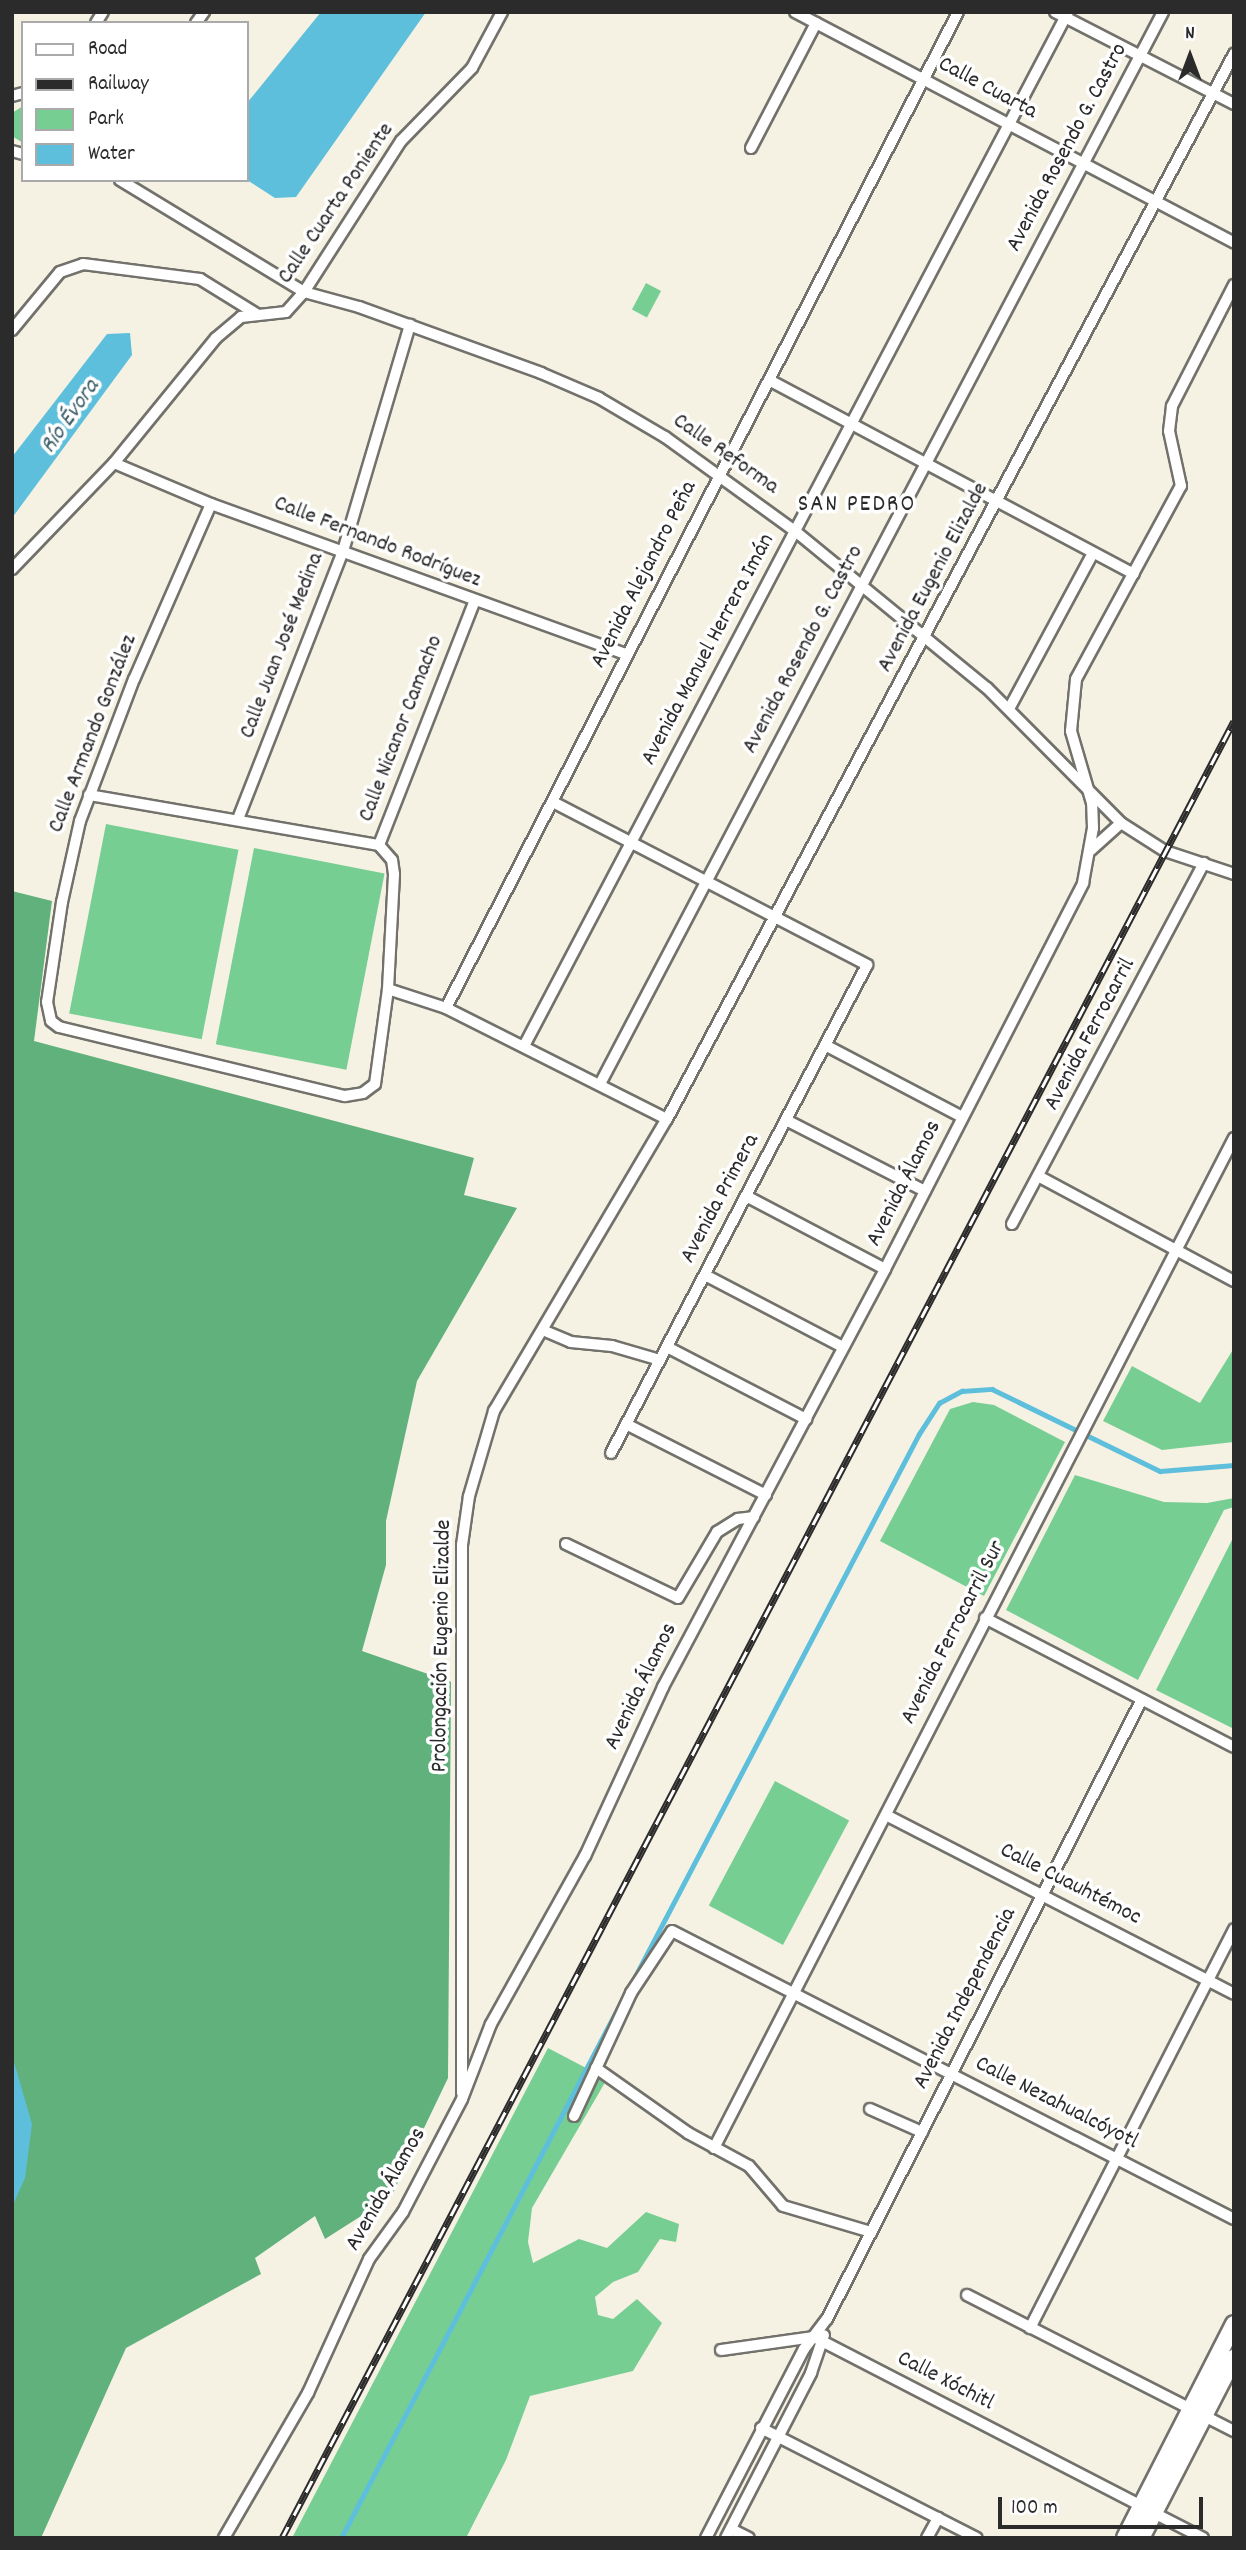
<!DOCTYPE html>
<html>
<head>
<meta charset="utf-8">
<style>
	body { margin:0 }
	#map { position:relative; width:1246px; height:2550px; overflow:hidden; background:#f6f2e3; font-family:Dekko,sans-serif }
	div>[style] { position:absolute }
	.green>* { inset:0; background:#77ce93; transform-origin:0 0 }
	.forest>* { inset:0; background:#61b17d }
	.water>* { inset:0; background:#5dbfdb }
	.stream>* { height:4.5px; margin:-2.25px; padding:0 2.25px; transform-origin:2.25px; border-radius:2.25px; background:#5dbfdb }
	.roads { filter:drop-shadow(2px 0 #72716b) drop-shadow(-2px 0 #72716b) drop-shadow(0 2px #72716b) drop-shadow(0 -2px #72716b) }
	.street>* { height:10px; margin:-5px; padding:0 5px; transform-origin:5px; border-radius:5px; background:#fff }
	.secondary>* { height:16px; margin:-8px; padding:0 8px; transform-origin:8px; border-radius:8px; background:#fff }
	.rail>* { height:7px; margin-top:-3.5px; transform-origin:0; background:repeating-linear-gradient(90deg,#fff 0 13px,#2b2b2b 0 26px); box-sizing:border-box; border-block:2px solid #2b2b2b }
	span { translate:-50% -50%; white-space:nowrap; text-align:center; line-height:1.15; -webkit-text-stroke:7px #fff; paint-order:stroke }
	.street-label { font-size:23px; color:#2b2b2b }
	.water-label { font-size:24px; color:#3c5f69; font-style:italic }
	.neighbourhood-label { font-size:24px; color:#2b2b2b; letter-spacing:2px }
	.frame { position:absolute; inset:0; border:14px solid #2b2b2b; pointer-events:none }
	.legend { position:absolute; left:21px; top:21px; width:228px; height:161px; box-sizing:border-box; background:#fff; border:2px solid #aaa; margin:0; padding:9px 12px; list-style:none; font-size:21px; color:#2b2b2b }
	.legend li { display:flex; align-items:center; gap:14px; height:35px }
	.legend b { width:35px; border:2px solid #aaa }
	.north { position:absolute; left:1155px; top:21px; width:70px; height:70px; -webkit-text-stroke:5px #fff; paint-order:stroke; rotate:0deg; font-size:19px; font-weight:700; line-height:28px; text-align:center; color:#2b2b2b }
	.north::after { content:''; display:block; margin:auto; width:24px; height:32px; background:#2b2b2b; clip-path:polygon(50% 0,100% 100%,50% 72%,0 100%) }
	.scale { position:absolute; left:998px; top:2497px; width:205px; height:32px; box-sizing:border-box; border:4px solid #2b2b2b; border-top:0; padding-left:9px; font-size:21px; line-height:24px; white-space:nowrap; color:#2b2b2b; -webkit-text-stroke:5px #fff; paint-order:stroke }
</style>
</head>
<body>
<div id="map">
	<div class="green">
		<div style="clip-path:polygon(23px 106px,23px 143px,12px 136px,12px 113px)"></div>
		<div style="left:646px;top:283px;width:17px;height:30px;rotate:28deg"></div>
		<div style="left:106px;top:824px;width:135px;height:193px;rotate:11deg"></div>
		<div style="left:254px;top:848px;width:133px;height:200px;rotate:11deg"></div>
		<div style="clip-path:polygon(1234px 1348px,1234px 1442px,1162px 1450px,1103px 1421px,1132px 1366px,1200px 1403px)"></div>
		<div style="clip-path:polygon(973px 1402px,994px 1405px,1065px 1442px,984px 1596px,880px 1541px,950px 1409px)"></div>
		<div style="clip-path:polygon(1075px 1475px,1164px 1502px,1207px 1503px,1234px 1498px,1234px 1507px,1224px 1510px,1138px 1680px,1006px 1610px)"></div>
		<div style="clip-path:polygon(1234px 1536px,1234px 1729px,1156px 1690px)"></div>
		<div style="left:775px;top:1781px;width:84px;height:141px;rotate:28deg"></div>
		<div style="clip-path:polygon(548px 2048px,607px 2079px,532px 2208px,528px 2242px,533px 2263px,579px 2239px,607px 2248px,646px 2212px,679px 2224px,676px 2242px,660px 2239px,638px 2272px,613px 2282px,595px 2297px,598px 2315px,613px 2319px,637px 2299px,662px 2323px,633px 2371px,530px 2396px,506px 2460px,466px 2538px,292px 2538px)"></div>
	</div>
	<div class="forest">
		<div style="clip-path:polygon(12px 891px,52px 901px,34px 1041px,474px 1158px,464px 1195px,517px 1208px,417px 1381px,386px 1521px,386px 1565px,362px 1651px,451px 1682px,448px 2078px,391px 2197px,325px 2239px,315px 2216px,255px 2258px,261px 2274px,126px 2348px,41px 2538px,12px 2538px)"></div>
	</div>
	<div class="water">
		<div style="clip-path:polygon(321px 12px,426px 12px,296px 197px,275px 198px,247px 180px,247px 103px)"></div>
		<div style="clip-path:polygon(130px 333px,132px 355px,12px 518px,12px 457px,107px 334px)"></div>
		<div style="clip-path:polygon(12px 2055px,32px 2124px,25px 2178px,13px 2205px,12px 2223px)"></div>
	</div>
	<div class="stream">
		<div style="left:629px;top:1988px;width:625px;rotate:-62.37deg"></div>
		<div style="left:919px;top:1434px;width:37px;rotate:-57deg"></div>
		<div style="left:939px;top:1403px;width:26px;rotate:-28deg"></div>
		<div style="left:962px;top:1391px;width:30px;rotate:-4deg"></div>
		<div style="left:992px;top:1389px;width:187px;rotate:26deg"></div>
		<div style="left:1160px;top:1471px;width:74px;rotate:-4.6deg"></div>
		<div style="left:341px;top:2538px;width:605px;rotate:-62.42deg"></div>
	</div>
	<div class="roads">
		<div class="street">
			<div style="left:795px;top:12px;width:496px;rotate:27.7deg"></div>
			<div style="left:1055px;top:12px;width:201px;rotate:27.2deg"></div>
			<div style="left:96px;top:23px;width:13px;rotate:-58deg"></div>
			<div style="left:196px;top:23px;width:14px;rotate:-54deg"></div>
			<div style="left:12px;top:96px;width:11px;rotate:-15deg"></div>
			<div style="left:751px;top:148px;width:141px;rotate:-62.5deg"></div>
			<div style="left:12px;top:151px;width:11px;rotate:15deg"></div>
			<div style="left:120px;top:180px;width:215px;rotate:31.3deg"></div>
			<div style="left:304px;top:292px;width:57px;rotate:15.3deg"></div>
			<div style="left:359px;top:307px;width:194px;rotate:19.9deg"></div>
			<div style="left:541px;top:373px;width:63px;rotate:23.3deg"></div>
			<div style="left:599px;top:398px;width:77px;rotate:30.6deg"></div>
			<div style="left:665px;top:437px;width:160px;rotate:35.9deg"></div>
			<div style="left:795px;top:531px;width:248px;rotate:39.3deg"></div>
			<div style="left:987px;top:688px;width:190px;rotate:45.2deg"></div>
			<div style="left:1121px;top:823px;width:52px;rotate:32.5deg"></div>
			<div style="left:1165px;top:851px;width:73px;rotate:18.4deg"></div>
			<div style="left:12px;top:330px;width:75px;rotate:-50.4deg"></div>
			<div style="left:60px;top:272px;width:24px;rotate:-19deg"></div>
			<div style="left:83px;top:264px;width:118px;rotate:7.3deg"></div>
			<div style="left:200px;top:279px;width:68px;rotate:31.8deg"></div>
			<div style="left:769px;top:380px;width:413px;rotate:28deg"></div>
			<div style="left:114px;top:463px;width:105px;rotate:22.9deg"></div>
			<div style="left:211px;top:504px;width:443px;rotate:19.9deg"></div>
			<div style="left:211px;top:504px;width:191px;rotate:113.7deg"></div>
			<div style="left:134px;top:679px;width:152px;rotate:110.8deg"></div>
			<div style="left:80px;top:821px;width:83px;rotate:102.5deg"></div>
			<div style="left:62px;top:902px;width:101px;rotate:98.5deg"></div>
			<div style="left:47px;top:1002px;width:19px;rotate:78deg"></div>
			<div style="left:51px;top:1021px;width:10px;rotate:37deg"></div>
			<div style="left:59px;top:1027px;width:294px;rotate:13.6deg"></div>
			<div style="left:345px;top:1096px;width:18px;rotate:-9deg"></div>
			<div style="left:363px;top:1093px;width:15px;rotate:-37deg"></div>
			<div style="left:375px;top:1084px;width:96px;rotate:-82.2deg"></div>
			<div style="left:388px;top:989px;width:115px;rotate:-87deg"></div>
			<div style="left:394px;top:874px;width:14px;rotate:-98deg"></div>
			<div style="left:392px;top:860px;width:20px;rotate:-131deg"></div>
			<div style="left:379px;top:845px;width:261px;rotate:-68.6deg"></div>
			<div style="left:12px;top:569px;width:147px;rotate:-46.1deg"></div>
			<div style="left:114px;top:463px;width:161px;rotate:-50.8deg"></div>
			<div style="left:216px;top:338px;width:33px;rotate:-40deg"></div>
			<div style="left:241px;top:317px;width:45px;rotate:-6.3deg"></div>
			<div style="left:286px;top:312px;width:27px;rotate:-48deg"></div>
			<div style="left:304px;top:292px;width:179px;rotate:-57.3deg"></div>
			<div style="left:401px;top:141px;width:102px;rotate:-45.8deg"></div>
			<div style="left:472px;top:68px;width:64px;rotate:-61.8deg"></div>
			<div style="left:1009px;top:709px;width:177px;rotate:-61.7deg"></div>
			<div style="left:89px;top:795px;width:294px;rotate:9.8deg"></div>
			<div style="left:553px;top:802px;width:354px;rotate:27.4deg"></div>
			<div style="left:867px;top:965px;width:551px;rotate:117.68deg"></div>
			<div style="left:238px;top:819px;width:288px;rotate:-68.6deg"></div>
			<div style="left:343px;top:551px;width:236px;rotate:-73.5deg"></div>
			<div style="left:1091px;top:850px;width:40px;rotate:-42deg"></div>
			<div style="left:388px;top:989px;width:61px;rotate:18.1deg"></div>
			<div style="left:446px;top:1008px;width:247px;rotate:26.7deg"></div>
			<div style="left:446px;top:1008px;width:1120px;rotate:-62.79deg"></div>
			<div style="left:825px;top:1045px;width:155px;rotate:27.7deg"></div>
			<div style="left:524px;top:1046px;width:1168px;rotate:-62.25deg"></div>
			<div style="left:600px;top:1084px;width:1211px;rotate:-62.29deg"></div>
			<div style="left:786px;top:1120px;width:156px;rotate:27.1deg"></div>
			<div style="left:1038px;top:1176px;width:222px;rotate:28.2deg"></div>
			<div style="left:746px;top:1196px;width:157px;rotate:27.7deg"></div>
			<div style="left:1012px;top:1224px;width:409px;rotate:-62deg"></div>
			<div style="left:705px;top:1275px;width:156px;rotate:27.6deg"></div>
			<div style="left:545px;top:1331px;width:28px;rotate:23deg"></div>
			<div style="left:571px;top:1342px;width:41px;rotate:5.6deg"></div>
			<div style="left:612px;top:1346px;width:50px;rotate:16.3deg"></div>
			<div style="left:667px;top:1347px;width:157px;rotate:27.4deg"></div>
			<div style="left:626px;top:1424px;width:157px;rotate:26.9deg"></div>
			<div style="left:566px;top:1544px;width:124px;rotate:25.7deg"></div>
			<div style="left:678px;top:1598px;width:77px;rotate:-59.4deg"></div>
			<div style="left:717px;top:1532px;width:25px;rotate:-32deg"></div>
			<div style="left:738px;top:1519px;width:16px;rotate:-7deg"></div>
			<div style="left:985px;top:1618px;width:280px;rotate:27.4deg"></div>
			<div style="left:886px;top:1815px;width:391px;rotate:27.2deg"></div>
			<div style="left:596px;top:2068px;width:113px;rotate:35.2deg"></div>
			<div style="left:688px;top:2133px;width:69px;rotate:28.4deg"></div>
			<div style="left:749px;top:2166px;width:52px;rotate:49.6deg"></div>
			<div style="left:783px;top:2206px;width:92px;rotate:16.5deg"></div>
			<div style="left:462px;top:2093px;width:548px;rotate:-90deg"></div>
			<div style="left:462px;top:1545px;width:49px;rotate:-81.9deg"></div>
			<div style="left:469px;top:1496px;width:89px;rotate:-73.6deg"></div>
			<div style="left:494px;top:1411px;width:339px;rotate:-59.4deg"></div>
			<div style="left:667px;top:1119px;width:1207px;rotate:-61.97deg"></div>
			<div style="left:870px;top:2109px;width:57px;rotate:23.9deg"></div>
			<div style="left:574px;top:2116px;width:136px;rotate:-65.1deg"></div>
			<div style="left:631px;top:1993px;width:74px;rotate:-56.5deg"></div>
			<div style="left:672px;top:1931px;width:631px;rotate:27.13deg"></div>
			<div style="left:714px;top:2148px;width:1136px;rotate:-62.76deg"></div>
			<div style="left:967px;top:2295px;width:300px;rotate:27deg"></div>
			<div style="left:1030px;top:2328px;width:448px;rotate:-62.9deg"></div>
			<div style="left:721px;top:2350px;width:94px;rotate:-8deg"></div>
			<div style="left:814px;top:2337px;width:368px;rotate:27.3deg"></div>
			<div style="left:761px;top:2428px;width:242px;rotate:27deg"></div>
			<div style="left:1154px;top:2513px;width:55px;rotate:27deg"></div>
			<div style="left:731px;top:2529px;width:20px;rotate:27deg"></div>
			<div style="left:224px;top:2538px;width:168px;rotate:-59.9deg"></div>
			<div style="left:308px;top:2393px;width:147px;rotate:-65.5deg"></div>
			<div style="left:369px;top:2259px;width:58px;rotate:-54.1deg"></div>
			<div style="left:403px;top:2212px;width:127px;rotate:-62.4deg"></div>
			<div style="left:462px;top:2099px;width:80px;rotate:-68.9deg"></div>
			<div style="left:491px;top:2024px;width:193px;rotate:-60.8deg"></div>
			<div style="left:585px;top:1856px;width:186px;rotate:-65.2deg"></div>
			<div style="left:663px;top:1687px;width:473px;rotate:-62deg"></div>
			<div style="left:885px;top:1269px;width:434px;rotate:-62.8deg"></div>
			<div style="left:1083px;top:883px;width:56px;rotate:-79.7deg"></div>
			<div style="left:1093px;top:828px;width:25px;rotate:-92deg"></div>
			<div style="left:1092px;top:803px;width:75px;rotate:-106.3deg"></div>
			<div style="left:1071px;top:731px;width:52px;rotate:-84.5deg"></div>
			<div style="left:1076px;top:679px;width:220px;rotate:-61.5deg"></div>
			<div style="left:1181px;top:486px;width:56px;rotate:-102.3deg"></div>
			<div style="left:1169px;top:431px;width:25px;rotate:-83deg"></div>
			<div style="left:1172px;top:406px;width:136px;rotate:-62.9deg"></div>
			<div style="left:706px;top:2538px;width:213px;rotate:-62.6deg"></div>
			<div style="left:804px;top:2349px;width:38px;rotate:-53deg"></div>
			<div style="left:827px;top:2319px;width:695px;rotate:-63.07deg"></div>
			<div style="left:726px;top:2538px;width:186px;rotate:-62.7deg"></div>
			<div style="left:811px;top:2373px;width:40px;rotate:-71.1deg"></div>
			<div style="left:927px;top:2538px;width:23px;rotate:-61deg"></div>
		</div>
		<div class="secondary">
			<div style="left:1125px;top:2538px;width:240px;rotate:-63deg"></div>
			<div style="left:1141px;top:2538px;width:203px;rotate:-62.7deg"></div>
		</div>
	</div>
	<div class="rail">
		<div style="left:282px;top:2538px;width:2051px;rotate:-62.35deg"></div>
	</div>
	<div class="street-label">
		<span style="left:987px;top:89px;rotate:28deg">Calle Cuarta</span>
		<span style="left:1068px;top:148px;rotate:-62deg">Avenida Rosendo G. Castro</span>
		<span style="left:337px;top:204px;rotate:-56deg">Calle Cuarta Poniente</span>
		<span style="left:725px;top:455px;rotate:35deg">Calle Reforma</span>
		<span style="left:377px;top:543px;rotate:21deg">Calle Fernando Rodríguez</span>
		<span style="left:645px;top:575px;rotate:-63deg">Avenida Alejandro Peña</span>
		<span style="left:934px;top:578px;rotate:-62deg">Avenida Eugenio Elizalde</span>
		<span style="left:283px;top:646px;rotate:-69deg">Calle Juan José Medina</span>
		<span style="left:709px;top:650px;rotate:-62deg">Avenida Manuel Herrera Imán</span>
		<span style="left:804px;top:650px;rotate:-62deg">Avenida Rosendo G. Castro</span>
		<span style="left:402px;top:729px;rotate:-69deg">Calle Nicanor Camacho</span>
		<span style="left:94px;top:734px;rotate:-69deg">Calle Armando González</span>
		<span style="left:1091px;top:1035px;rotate:-62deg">Avenida Ferrocarril</span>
		<span style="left:905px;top:1184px;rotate:-63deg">Avenida Álamos</span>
		<span style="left:721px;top:1199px;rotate:-62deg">Avenida Primera</span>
		<span style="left:954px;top:1633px;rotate:-63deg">Avenida Ferrocarril Sur</span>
		<span style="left:443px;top:1646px;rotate:-89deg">Prolongación Eugenio Elizalde</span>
		<span style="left:642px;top:1687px;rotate:-64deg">Avenida Álamos</span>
		<span style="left:1070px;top:1885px;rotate:27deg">Calle Cuauhtémoc</span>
		<span style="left:966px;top:1999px;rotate:-63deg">Avenida Independencia</span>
		<span style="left:1056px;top:2104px;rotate:27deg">Calle Nezahualcóyotl</span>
		<span style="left:387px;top:2190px;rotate:-60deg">Avenida Álamos</span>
		<span style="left:945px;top:2382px;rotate:27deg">Calle Xóchitl</span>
	</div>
	<div class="water-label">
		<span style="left:71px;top:417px;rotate:-55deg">Río Évora</span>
	</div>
	<div class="neighbourhood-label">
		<span style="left:857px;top:506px">SAN PEDRO</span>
	</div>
	<div class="frame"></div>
	<ul class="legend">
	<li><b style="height:9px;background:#fff"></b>Road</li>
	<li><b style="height:9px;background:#2b2b2b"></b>Railway</li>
	<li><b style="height:19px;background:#77ce93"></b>Park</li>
	<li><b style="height:19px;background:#5dbfdb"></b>Water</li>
	</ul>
	<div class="north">N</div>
	<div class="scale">100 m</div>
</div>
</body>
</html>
